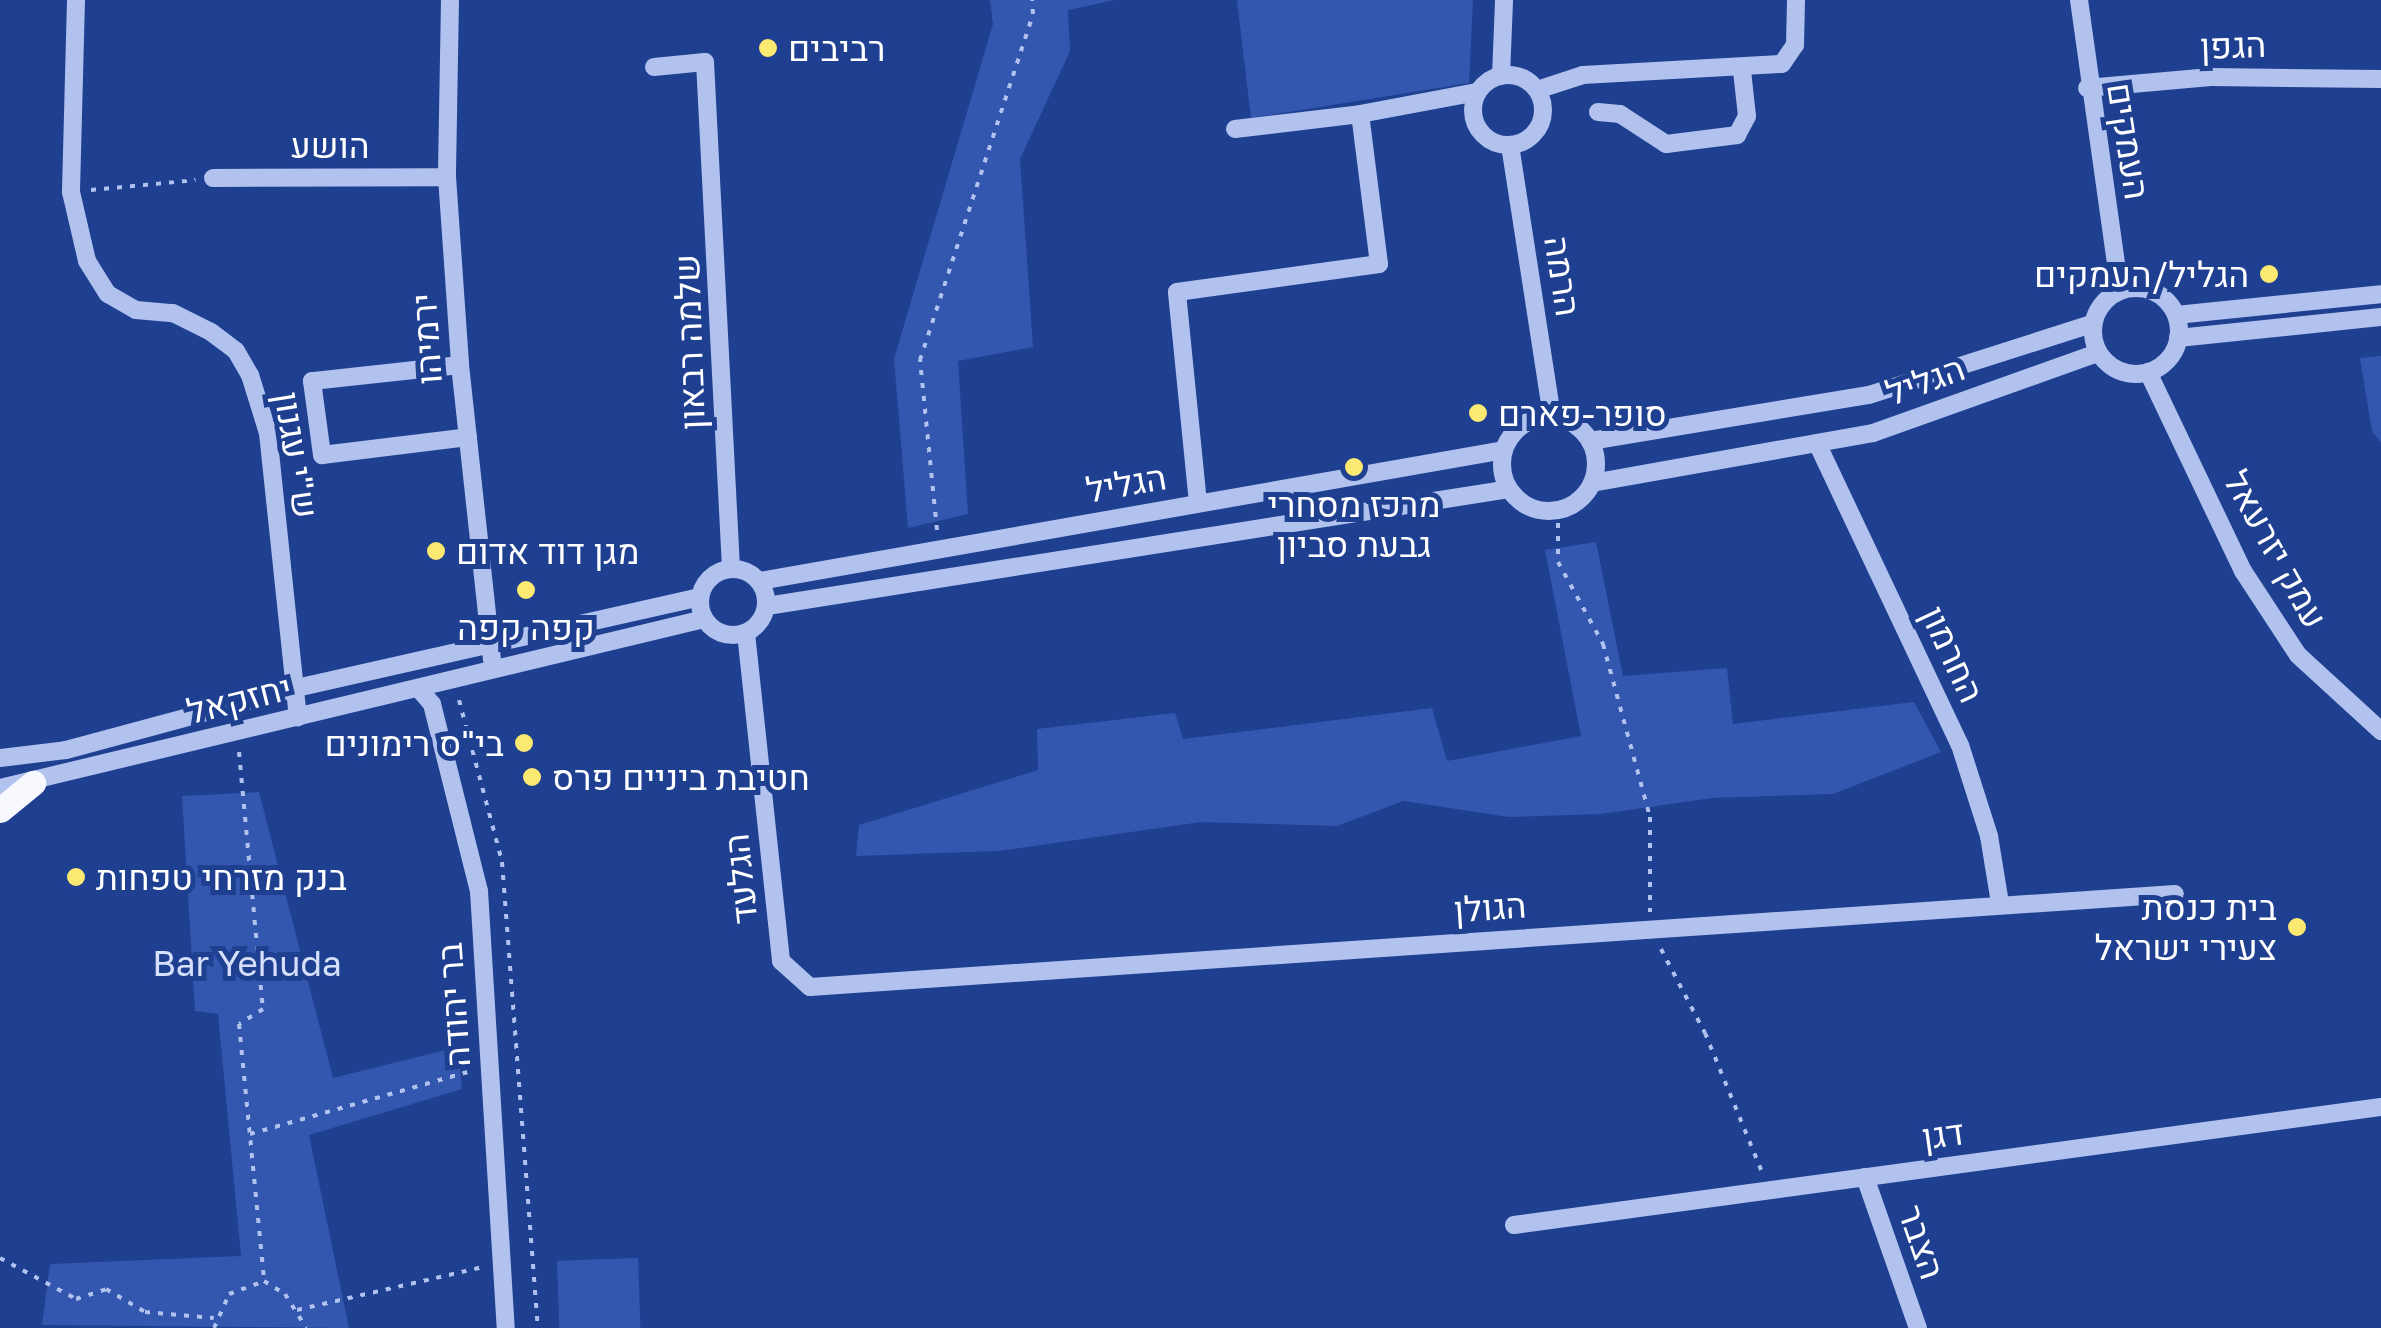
<!DOCTYPE html>
<html>
<head>
<meta charset="utf-8">
<style>
	body { margin:0 }
	#map { position:relative; width:2381px; height:1328px; overflow:hidden; background:#1f3f91; font-family:"Golos Text",Heebo,sans-serif }
	div>[style] { position:absolute }
	.green>* { inset:0; background:#3357af; transform-origin:0 0 }
	.path>* { height:4px; margin-top:-2px; transform-origin:0; background:repeating-linear-gradient(90deg,#b0c2ed 0 5px,transparent 0 13px) }
	.minor>* { height:18px; margin:-9px; padding:0 9px; transform-origin:9px; border-radius:9px; background:#b0c2ed }
	.minor>.ring { margin:-9px; padding:0; box-sizing:content-box; background:none; border:18px solid #b0c2ed; border-radius:50% }
	.major>* { height:25px; margin:-12.5px; padding:0 12.5px; transform-origin:12.5px; border-radius:12.5px; background:#f7f9ff }
	.dots>* { width:28px; height:28px; translate:-50% -50%; box-sizing:border-box; border:5px solid #1f3f91; border-radius:50% }
	span { translate:-50% -50%; white-space:nowrap; text-align:center; line-height:1.15; -webkit-text-stroke:10px #1f3f91; paint-order:stroke }
	.street-label { font-size:35px; color:#fff }
	.poi-label { font-size:35px; color:#fff }
	.left { translate:0 -50%; text-align:left }
	.right { translate:-100% -50%; text-align:right }
	.park-label { font-size:35px; color:#d6e0fa }
</style>
</head>
<body>
<div id="map">
	<div class="green">
		<div style="clip-path:polygon(990px 0,1115px 0,1068px 10px,1070px 51px,1020px 159px,1033px 347px,958px 361px,968px 514px,908px 528px,894px 359px,993px 24px)"></div>
		<div style="clip-path:polygon(1237px 0,1473px 0,1469px 83px,1251px 118px)"></div>
		<div style="clip-path:polygon(2381px 356px,2381px 443px,2372px 431px,2360px 358px)"></div>
		<div style="clip-path:polygon(1596px 542px,1623px 676px,1727px 668px,1733px 724px,1914px 702px,1941px 752px,1833px 794px,1712px 798px,1601px 814px,1509px 817px,1403px 801px,1337px 826px,1201px 822px,998px 851px,856px 856px,859px 825px,1038px 770px,1037px 729px,1175px 713px,1183px 739px,1432px 708px,1447px 761px,1581px 736px,1545px 550px)"></div>
		<div style="clip-path:polygon(259px 792px,333px 1078px,458px 1047px,462px 1089px,309px 1135px,349px 1328px,42px 1325px,50px 1264px,241px 1256px,218px 1014px,195px 1011px,182px 796px)"></div>
		<div style="left:638px;top:1258px;width:70px;height:81px;rotate:88deg"></div>
	</div>
	<div class="path">
		<div style="left:91px;top:190px;width:105px;rotate:-5.4deg"></div>
		<div style="left:1558px;top:510px;width:52px;rotate:90deg"></div>
		<div style="left:1558px;top:562px;width:94px;rotate:61.2deg"></div>
		<div style="left:1603px;top:644px;width:179px;rotate:74.8deg"></div>
		<div style="left:1650px;top:817px;width:95px;rotate:90deg"></div>
		<div style="left:937px;top:530px;width:171px;rotate:-95.7deg"></div>
		<div style="left:920px;top:360px;width:364px;rotate:-71.9deg"></div>
		<div style="left:1033px;top:14px;width:14px;rotate:-94deg"></div>
		<div style="left:459px;top:700px;width:168px;rotate:75.1deg"></div>
		<div style="left:502px;top:862px;width:467px;rotate:85.6deg"></div>
		<div style="left:239px;top:752px;width:258px;rotate:84.7deg"></div>
		<div style="left:263px;top:1009px;width:28px;rotate:148deg"></div>
		<div style="left:239px;top:1024px;width:258px;rotate:84.4deg"></div>
		<div style="left:264px;top:1281px;width:25px;rotate:32deg"></div>
		<div style="left:285px;top:1294px;width:40px;rotate:58deg"></div>
		<div style="left:1661px;top:949px;width:95px;rotate:62.4deg"></div>
		<div style="left:1705px;top:1033px;width:150px;rotate:67.7deg"></div>
		<div style="left:250px;top:1134px;width:230px;rotate:-15.9deg"></div>
		<div style="left:0;top:1258px;width:86px;rotate:28.3deg"></div>
		<div style="left:76px;top:1299px;width:32px;rotate:-18deg"></div>
		<div style="left:106px;top:1289px;width:45px;rotate:30.5deg"></div>
		<div style="left:145px;top:1312px;width:69px;rotate:5deg"></div>
		<div style="left:297px;top:1310px;width:191px;rotate:-13deg"></div>
		<div style="left:214px;top:1328px;width:37px;rotate:-66deg"></div>
		<div style="left:229px;top:1294px;width:37px;rotate:-20deg"></div>
	</div>
	<div class="minor">
		<div style="left:76px;top:0;width:192px;rotate:91.5deg"></div>
		<div style="left:71px;top:192px;width:71px;rotate:76.9deg"></div>
		<div style="left:87px;top:261px;width:39px;rotate:58deg"></div>
		<div style="left:108px;top:294px;width:32px;rotate:30deg"></div>
		<div style="left:136px;top:310px;width:37px;rotate:5deg"></div>
		<div style="left:173px;top:313px;width:42px;rotate:26.6deg"></div>
		<div style="left:211px;top:332px;width:31px;rotate:37deg"></div>
		<div style="left:236px;top:351px;width:28px;rotate:60deg"></div>
		<div style="left:250px;top:375px;width:61px;rotate:72.8deg"></div>
		<div style="left:268px;top:433px;width:286px;rotate:84deg"></div>
		<div style="left:450px;top:0;width:177px;rotate:91deg"></div>
		<div style="left:447px;top:177px;width:188px;rotate:86deg"></div>
		<div style="left:460px;top:365px;width:297px;rotate:83.8deg"></div>
		<div style="left:2079px;top:0;width:294px;rotate:82deg"></div>
		<div style="left:654px;top:67px;width:51px;rotate:-5.6deg"></div>
		<div style="left:705px;top:62px;width:507px;rotate:87.06deg"></div>
		<div class="ring" style="left:1473px;top:75px;width:52px;height:52px"></div>
		<div style="left:1501px;top:76px;width:76px;rotate:-87.7deg"></div>
		<div style="left:2087px;top:88px;width:124px;rotate:-5.1deg"></div>
		<div style="left:2211px;top:77px;width:170px;rotate:0.7deg"></div>
		<div style="left:1537px;top:90px;width:48px;rotate:-18.1deg"></div>
		<div style="left:1583px;top:75px;width:199px;rotate:-3.2deg"></div>
		<div style="left:1782px;top:64px;width:23px;rotate:-56deg"></div>
		<div style="left:1795px;top:45px;width:45px;rotate:-88.7deg"></div>
		<div style="left:1598px;top:112px;width:22px;rotate:5deg"></div>
		<div style="left:1620px;top:114px;width:55px;rotate:33.1deg"></div>
		<div style="left:1666px;top:144px;width:72px;rotate:-7.2deg"></div>
		<div style="left:1737px;top:135px;width:21px;rotate:-62deg"></div>
		<div style="left:1747px;top:116px;width:45px;rotate:-96.3deg"></div>
		<div style="left:1235px;top:129px;width:126px;rotate:-6.8deg"></div>
		<div style="left:1510px;top:145px;width:275px;rotate:81.2deg"></div>
		<div style="left:213px;top:178px;width:234px;rotate:-0.2deg"></div>
		<div class="ring" style="left:2093px;top:288px;width:68px;height:68px"></div>
		<div style="left:2176px;top:315px;width:206px;rotate:-5.8deg"></div>
		<div style="left:2178px;top:338px;width:204px;rotate:-5.9deg"></div>
		<div style="left:460px;top:365px;width:149px;rotate:173.8deg"></div>
		<div style="left:312px;top:381px;width:75px;rotate:82.3deg"></div>
		<div style="left:322px;top:455px;width:147px;rotate:-7deg"></div>
		<div style="left:2148px;top:372px;width:221px;rotate:64.5deg"></div>
		<div style="left:2243px;top:571px;width:100px;rotate:56.8deg"></div>
		<div style="left:2298px;top:655px;width:113px;rotate:42.5deg"></div>
		<div class="ring" style="left:1502px;top:417px;width:76px;height:76px"></div>
		<div style="left:1590px;top:441px;width:283px;rotate:-9.4deg"></div>
		<div style="left:1869px;top:395px;width:234px;rotate:-17.7deg"></div>
		<div style="left:1817px;top:443px;width:334px;rotate:64.7deg"></div>
		<div style="left:1960px;top:745px;width:96px;rotate:72.3deg"></div>
		<div style="left:1989px;top:836px;width:68px;rotate:80.7deg"></div>
		<div style="left:1592px;top:483px;width:285px;rotate:-10.1deg"></div>
		<div style="left:1873px;top:433px;width:239px;rotate:-19.6deg"></div>
		<div style="left:1198px;top:503px;width:212px;rotate:-95.7deg"></div>
		<div style="left:1177px;top:292px;width:204px;rotate:-7.9deg"></div>
		<div style="left:1379px;top:264px;width:151px;rotate:-97.2deg"></div>
		<div style="left:1360px;top:114px;width:120px;rotate:-10.6deg"></div>
		<div class="ring" style="left:700px;top:569px;width:48px;height:48px"></div>
		<div style="left:760px;top:581px;width:755px;rotate:-9.99deg"></div>
		<div style="left:767px;top:606px;width:751px;rotate:-8.96deg"></div>
		<div style="left:746px;top:633px;width:330px;rotate:83.9deg"></div>
		<div style="left:781px;top:961px;width:39px;rotate:42deg"></div>
		<div style="left:810px;top:987px;width:1368px;rotate:-3.9deg"></div>
		<div style="left:419px;top:689px;width:20px;rotate:49deg"></div>
		<div style="left:432px;top:704px;width:193px;rotate:75.9deg"></div>
		<div style="left:479px;top:891px;width:438px;rotate:86.5deg"></div>
		<div style="left:0;top:758px;width:66px;rotate:-6.9deg"></div>
		<div style="left:66px;top:750px;width:234px;rotate:-15.1deg"></div>
		<div style="left:292px;top:689px;width:418px;rotate:-12.7deg"></div>
		<div style="left:0;top:788px;width:724px;rotate:-13.5deg"></div>
		<div style="left:1865px;top:1177px;width:160px;rotate:70.7deg"></div>
		<div style="left:1514px;top:1225px;width:875px;rotate:-7.75deg"></div>
	</div>
	<div class="major">
		<div style="left:0;top:810px;width:43px;rotate:-39.3deg"></div>
	</div>
	<div class="dots">
		<div style="left:768px;top:48px;background:#fbe971"></div>
		<div style="left:2269px;top:274px;background:#fbe971"></div>
		<div style="left:1478px;top:413px;background:#fbe971"></div>
		<div style="left:1354px;top:467px;background:#fbe971"></div>
		<div style="left:436px;top:551px;background:#fbe971"></div>
		<div style="left:526px;top:590px;background:#fbe971"></div>
		<div style="left:524px;top:743px;background:#fbe971"></div>
		<div style="left:532px;top:777px;background:#fbe971"></div>
		<div style="left:76px;top:877px;background:#fbe971"></div>
		<div style="left:2297px;top:927px;background:#fbe971"></div>
	</div>
	<div class="street-label">
		<span style="left:2233px;top:45px;rotate:-2deg">הגפן</span>
		<span style="left:2129px;top:141px;rotate:81deg">העמקים</span>
		<span style="left:330px;top:145px">הושע</span>
		<span style="left:1563px;top:276px;rotate:81deg">הרמה</span>
		<span style="left:426px;top:339px;rotate:-94deg">ירמיהו</span>
		<span style="left:689px;top:342px;rotate:-92deg">שלמה רבאון</span>
		<span style="left:1925px;top:380px;rotate:-20deg">הגליל</span>
		<span style="left:297px;top:455px;rotate:81deg">ש"י עגנון</span>
		<span style="left:1126px;top:483px;rotate:-10deg">הגליל</span>
		<span style="left:2276px;top:549px;rotate:61deg">עמק יזרעאל</span>
		<span style="left:1953px;top:654px;rotate:65deg">החרמון</span>
		<span style="left:239px;top:699px;rotate:-14deg">יחזקאל</span>
		<span style="left:740px;top:879px;rotate:-96deg">הגלעד</span>
		<span style="left:1490px;top:907px;rotate:-4deg">הגולן</span>
		<span style="left:453px;top:1005px;rotate:-94deg">בר יהודה</span>
		<span style="left:1943px;top:1134px;rotate:-8deg">דגן</span>
		<span style="left:1922px;top:1242px;rotate:71deg">הצבר</span>
	</div>
	<div class="poi-label">
		<span class="left" style="left:788px;top:48px">רביבים</span>
		<span class="right" style="left:2249px;top:274px">הגליל/העמקים</span>
		<span class="left" style="left:1498px;top:413px">סופר-פארם</span>
		<span style="left:1354px;top:524px">מרכז מסחרי<br>גבעת סביון</span>
		<span class="left" style="left:456px;top:551px">מגן דוד אדום</span>
		<span style="left:526px;top:627px">קפה קפה</span>
		<span class="right" style="left:504px;top:743px">בי"ס רימונים</span>
		<span class="left" style="left:552px;top:777px">חטיבת ביניים פרס</span>
		<span class="left" style="left:96px;top:877px">בנק מזרחי טפחות</span>
		<span class="right" style="left:2277px;top:927px">בית כנסת<br>צעירי ישראל</span>
	</div>
	<div class="park-label">
		<span style="left:247px;top:963px">Bar Yehuda</span>
	</div>
</div>
</body>
</html>
